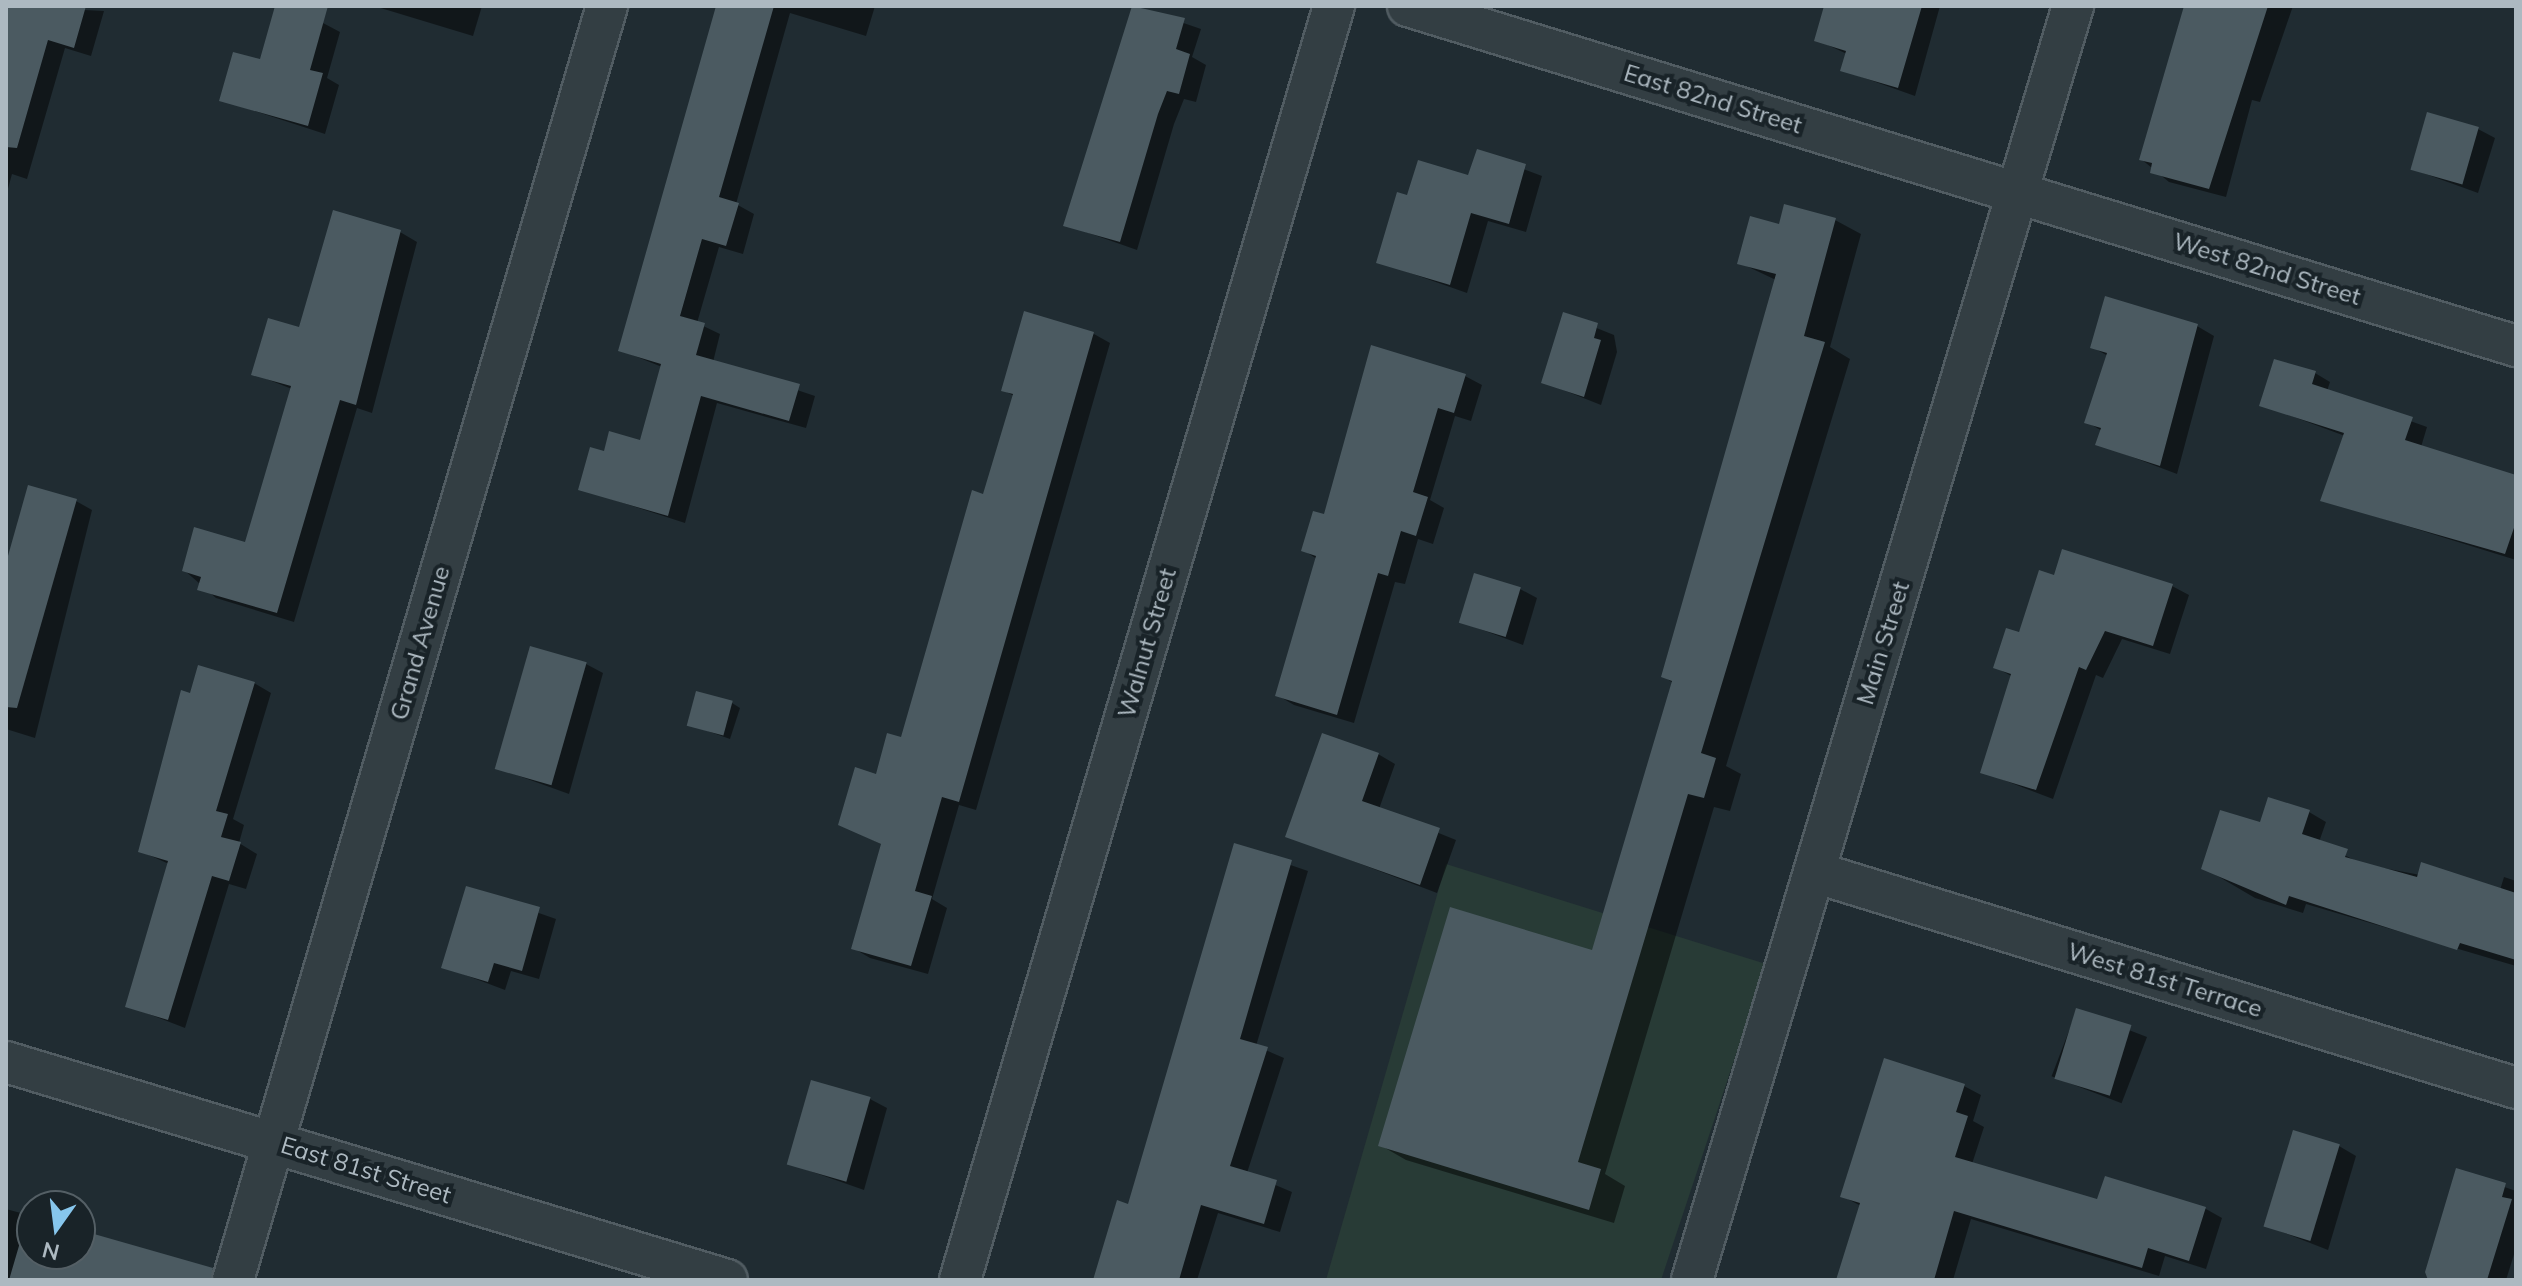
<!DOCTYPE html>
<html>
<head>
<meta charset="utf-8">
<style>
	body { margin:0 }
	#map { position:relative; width:2522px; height:1286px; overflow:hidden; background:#202c32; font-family:Mulish,sans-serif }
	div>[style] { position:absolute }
	.green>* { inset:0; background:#283b36 }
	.shadow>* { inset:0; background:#0007; transform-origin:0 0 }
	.building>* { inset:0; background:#4b5a61; transform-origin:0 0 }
	.roads { filter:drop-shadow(2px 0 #515c62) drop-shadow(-2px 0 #515c62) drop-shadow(0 2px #515c62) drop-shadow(0 -2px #515c62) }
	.street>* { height:40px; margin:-20px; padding:0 20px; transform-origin:20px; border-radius:20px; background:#333e43 }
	span { translate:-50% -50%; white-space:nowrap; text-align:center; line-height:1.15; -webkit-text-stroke:8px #192328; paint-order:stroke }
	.street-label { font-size:24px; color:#adb9c1 }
	.frame { position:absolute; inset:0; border:8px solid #adb9c1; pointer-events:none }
	.north { position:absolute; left:16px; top:1190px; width:80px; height:80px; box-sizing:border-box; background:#192328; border:2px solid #545f65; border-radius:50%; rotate:194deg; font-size:22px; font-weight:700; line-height:32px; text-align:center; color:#adb9c1 }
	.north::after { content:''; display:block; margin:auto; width:28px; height:36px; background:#87c6ec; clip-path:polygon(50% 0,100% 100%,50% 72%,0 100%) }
</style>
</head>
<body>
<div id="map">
	<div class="green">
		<div style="clip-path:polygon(1446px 864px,1766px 964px,1661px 1280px,1326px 1280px)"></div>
	</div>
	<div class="shadow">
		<div style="clip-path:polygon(6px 6px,104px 11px,91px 56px,65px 48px,27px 179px,12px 174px,6px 196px)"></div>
		<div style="clip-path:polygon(374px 6px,482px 6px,473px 36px)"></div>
		<div style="clip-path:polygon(720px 6px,875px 6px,866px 36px,790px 13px,736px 204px,754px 214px,743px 254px,719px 247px,697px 323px,720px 334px,713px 362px,815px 396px,806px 428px,717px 403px,685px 523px,580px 489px,605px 454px,641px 442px,662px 367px,620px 350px)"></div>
		<div style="clip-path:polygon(1134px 6px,1201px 29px,1192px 57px,1206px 65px,1196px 102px,1184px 99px,1174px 124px,1137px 250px,1066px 225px)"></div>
		<div style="clip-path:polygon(1826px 6px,1940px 6px,1915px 96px,1842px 70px,1847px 54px,1817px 40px)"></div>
		<div style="clip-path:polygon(2189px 6px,2293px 6px,2260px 102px,2252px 100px,2226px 197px,2169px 182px,2141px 159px)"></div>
		<div style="clip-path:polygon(323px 23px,340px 32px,327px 78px,339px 85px,325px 134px,221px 100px,261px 62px)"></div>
		<div style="clip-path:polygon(2478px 129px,2495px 138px,2478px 193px,2412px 169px)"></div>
		<div style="clip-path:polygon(1478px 152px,1542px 176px,1526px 232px,1488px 221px,1467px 293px,1379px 262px,1408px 197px,1469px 178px)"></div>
		<div style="clip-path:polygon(1835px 220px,1861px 234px,1830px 347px,1850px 359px,1726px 766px,1741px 774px,1730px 811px,1714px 807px,1605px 1174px,1625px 1186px,1614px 1223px,1406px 1160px,1380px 1145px,1594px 952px,1673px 683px,1663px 676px,1776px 280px,1740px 263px)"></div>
		<div style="clip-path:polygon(400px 232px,417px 242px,372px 413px,357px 408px,294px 622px,216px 598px,184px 570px,246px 544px,292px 389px,254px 374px)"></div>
		<div style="clip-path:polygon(1564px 315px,1614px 335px,1617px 352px,1601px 405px,1543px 382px)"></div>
		<div style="clip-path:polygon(2197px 326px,2214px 336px,2177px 474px,2098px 444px,2102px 431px,2087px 422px,2108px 356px,2092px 347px)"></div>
		<div style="clip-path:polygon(1094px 334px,1110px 343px,976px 810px,959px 805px,932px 899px,947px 908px,928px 974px,870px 958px,853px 948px,883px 845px,858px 833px,877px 777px,903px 740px,985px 496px,1014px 396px,1003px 390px)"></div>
		<div style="clip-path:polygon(2315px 373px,2330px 382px,2327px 391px,2427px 427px,2421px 447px,2516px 477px,2516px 560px,2323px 500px,2345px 436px,2262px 405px)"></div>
		<div style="clip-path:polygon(1465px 376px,1482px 385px,1471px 421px,1455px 416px,1430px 500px,1444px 508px,1433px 544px,1418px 539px,1405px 584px,1395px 582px,1354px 723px,1294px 705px,1277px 695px,1317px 559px,1303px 550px,1326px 517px)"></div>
		<div style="clip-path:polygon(76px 501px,92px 510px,35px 738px,6px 729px,6px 571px)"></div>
		<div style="clip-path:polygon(2055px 578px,2172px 586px,2189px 595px,2170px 654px,2122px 639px,2103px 678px,2096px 675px,2053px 799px,1983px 772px,2013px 677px,1995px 667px)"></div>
		<div style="clip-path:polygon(1520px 589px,1537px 598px,1523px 645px,1461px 622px)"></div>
		<div style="clip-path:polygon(586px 664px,603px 673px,569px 794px,497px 768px)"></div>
		<div style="clip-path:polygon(254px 683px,271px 693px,233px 819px,244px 825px,239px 843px,257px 854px,246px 889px,229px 884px,185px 1028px,128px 1006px,169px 864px,140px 851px,191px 695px)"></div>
		<div style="clip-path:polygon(732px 703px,740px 708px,730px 739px,688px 724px)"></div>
		<div style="clip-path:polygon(1378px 754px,1395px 764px,1379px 809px,1456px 840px,1437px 893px,1287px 836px)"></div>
		<div style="clip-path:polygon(2309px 812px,2326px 822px,2319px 842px,2362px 864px,2500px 890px,2504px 877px,2516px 881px,2516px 966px,2306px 904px,2303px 913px,2255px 898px,2204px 868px,2261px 824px)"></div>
		<div style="clip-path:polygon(1235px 846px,1308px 871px,1256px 1046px,1284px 1058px,1247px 1173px,1292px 1192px,1280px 1232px,1218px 1213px,1197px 1280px,1095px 1280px,1130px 1206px)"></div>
		<div style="clip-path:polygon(467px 888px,556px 919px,539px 979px,511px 971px,505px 990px,444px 967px)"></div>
		<div style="left:2077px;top:1010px;width:75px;height:71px;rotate:21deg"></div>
		<div style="clip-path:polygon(1964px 1086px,1981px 1095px,1973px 1121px,1984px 1127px,1972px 1164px,2099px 1202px,2106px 1178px,2206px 1209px,2222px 1218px,2206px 1269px,2165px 1256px,2159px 1276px,1971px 1219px,1953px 1280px,1838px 1280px,1861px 1206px,1842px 1196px)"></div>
		<div style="clip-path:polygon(870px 1099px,887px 1108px,864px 1190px,790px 1164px)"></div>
		<div style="clip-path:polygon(2339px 1146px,2356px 1156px,2328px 1250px,2267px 1226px)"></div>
		<div style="clip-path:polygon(2458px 1171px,2516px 1191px,2516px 1248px,2506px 1280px,2430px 1280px)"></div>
		<div style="clip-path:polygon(6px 1209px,32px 1216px,32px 1254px,80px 1254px,80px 1231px,179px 1280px,6px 1280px)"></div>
	</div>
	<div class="building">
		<div style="clip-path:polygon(6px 6px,86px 6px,74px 48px,48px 40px,17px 148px,6px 147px)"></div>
		<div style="clip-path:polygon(275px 6px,328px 6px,310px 70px,323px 73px,308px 126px,219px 101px,233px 52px,260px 59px)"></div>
		<div style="clip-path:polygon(716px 6px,774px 6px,719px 197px,739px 203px,726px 246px,702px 239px,680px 316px,705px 323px,696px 355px,800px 384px,789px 421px,701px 396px,668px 516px,578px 490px,590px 447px,604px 451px,609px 431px,640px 440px,661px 364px,618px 351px)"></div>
		<div style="clip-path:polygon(1132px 6px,1185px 18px,1176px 49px,1190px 54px,1179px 94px,1167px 91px,1158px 114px,1120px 242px,1063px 226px)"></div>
		<div style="clip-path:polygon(1824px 6px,1922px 6px,1898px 88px,1840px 71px,1846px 51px,1814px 41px)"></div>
		<div style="clip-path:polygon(2184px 6px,2268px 6px,2209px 189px,2150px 173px,2152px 163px,2139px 160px)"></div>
		<div style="left:2427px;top:112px;width:54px;height:60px;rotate:16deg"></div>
		<div style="clip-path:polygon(1477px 149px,1526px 164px,1509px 224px,1471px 213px,1450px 285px,1376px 263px,1397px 192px,1407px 195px,1418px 160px,1468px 175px)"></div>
		<div style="clip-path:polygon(1784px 204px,1836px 218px,1804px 336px,1825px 342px,1701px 753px,1716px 758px,1704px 798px,1688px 794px,1578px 1162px,1601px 1169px,1589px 1210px,1378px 1146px,1450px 907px,1592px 950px,1672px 681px,1661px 677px,1776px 274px,1737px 264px,1750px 216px,1779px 224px)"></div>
		<div style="clip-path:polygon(333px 210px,401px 230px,356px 405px,340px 400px,277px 613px,197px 590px,201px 577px,182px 571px,194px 527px,245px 542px,291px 386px,251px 375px,268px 318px,299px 327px)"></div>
		<div style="clip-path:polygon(2105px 296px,2198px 324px,2160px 466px,2095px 445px,2101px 428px,2084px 423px,2107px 353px,2090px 348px)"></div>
		<div style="clip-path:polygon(1024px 311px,1094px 332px,959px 802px,942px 797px,915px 891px,932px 896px,911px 966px,851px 949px,881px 844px,838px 825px,855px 767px,876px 774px,887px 733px,901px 737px,972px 490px,983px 494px,1013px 394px,1001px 391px)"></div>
		<div style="clip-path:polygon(1563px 312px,1598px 323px,1594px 338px,1601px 340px,1584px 397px,1541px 383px)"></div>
		<div style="clip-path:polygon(1371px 345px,1466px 374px,1454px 413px,1438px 408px,1413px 492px,1428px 497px,1416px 536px,1401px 531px,1388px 576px,1378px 573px,1337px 715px,1275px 696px,1316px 556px,1301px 551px,1313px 511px,1324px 514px)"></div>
		<div style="clip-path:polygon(2274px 359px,2316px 371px,2312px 384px,2413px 417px,2405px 440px,2516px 475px,2516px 522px,2505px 554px,2320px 501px,2344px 433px,2259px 406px)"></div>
		<div style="clip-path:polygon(28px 485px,77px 499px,17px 708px,6px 707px,6px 563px)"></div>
		<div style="clip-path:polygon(2062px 549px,2173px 584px,2153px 646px,2105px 631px,2086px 670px,2079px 667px,2036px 790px,1980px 773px,2011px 674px,1993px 668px,2006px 628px,2019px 632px,2039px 570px,2054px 575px)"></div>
		<div style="left:1474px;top:573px;width:49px;height:52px;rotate:17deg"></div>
		<div style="left:530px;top:646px;width:59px;height:128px;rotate:16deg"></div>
		<div style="clip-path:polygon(198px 665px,255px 682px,216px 811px,228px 814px,221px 837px,241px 842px,229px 881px,212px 876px,168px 1020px,125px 1007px,168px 861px,138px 852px,181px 690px,190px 693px)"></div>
		<div style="left:696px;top:691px;width:38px;height:36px;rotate:15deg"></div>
		<div style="clip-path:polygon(1322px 733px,1379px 753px,1362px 801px,1440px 828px,1420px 885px,1285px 837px)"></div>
		<div style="clip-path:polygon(2268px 797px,2310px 810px,2302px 834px,2348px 849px,2345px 857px,2417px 877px,2421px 862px,2516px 893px,2516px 960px,2460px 943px,2457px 950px,2289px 896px,2286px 905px,2201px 869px,2220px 810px,2260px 822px)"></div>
		<div style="clip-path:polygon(1234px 843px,1292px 860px,1240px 1039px,1268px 1047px,1230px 1166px,1277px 1180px,1264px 1224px,1201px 1205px,1179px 1280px,1093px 1280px,1117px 1200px,1128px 1204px)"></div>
		<div style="clip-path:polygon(466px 886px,540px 907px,522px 971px,494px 963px,488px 982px,441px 968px)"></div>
		<div style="left:2076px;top:1008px;width:58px;height:74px;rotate:17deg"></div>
		<div style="clip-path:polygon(1884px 1058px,1965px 1084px,1956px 1112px,1968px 1116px,1955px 1157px,2097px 1199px,2105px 1176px,2206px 1207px,2189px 1261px,2148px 1248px,2142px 1268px,1954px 1211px,1934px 1280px,1836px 1280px,1860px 1203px,1840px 1197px)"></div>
		<div style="left:811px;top:1080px;width:62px;height:88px;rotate:16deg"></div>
		<div style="left:2293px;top:1130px;width:49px;height:101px;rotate:17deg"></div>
		<div style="clip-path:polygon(2456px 1168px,2506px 1183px,2502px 1197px,2512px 1199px,2487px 1280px,2428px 1280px,2425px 1272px)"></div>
		<div style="clip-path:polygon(28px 1215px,32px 1254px,80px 1254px,80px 1230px,213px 1268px,211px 1280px,9px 1280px)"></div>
	</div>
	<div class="roads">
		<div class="street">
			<div style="left:1408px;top:6px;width:1159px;rotate:17.06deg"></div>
			<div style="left:1814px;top:872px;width:734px;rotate:17.1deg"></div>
			<div style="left:6px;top:1062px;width:753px;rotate:16.82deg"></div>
			<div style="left:233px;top:1280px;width:1328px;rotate:-73.64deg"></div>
			<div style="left:960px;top:1280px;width:1328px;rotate:-73.64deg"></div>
			<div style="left:1692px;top:1280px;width:1330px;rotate:-73.35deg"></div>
		</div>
	</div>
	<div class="street-label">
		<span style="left:1713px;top:99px;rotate:17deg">East 82nd Street</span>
		<span style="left:2267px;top:269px;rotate:17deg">West 82nd Street</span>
		<span style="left:420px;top:643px;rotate:-74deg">Grand Avenue</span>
		<span style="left:1147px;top:643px;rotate:-74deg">Walnut Street</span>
		<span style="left:1883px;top:643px;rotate:-73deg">Main Street</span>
		<span style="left:2165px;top:980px;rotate:17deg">West 81st Terrace</span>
		<span style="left:366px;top:1170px;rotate:17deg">East 81st Street</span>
	</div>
	<div class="frame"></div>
	<div class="north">N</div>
</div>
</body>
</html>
